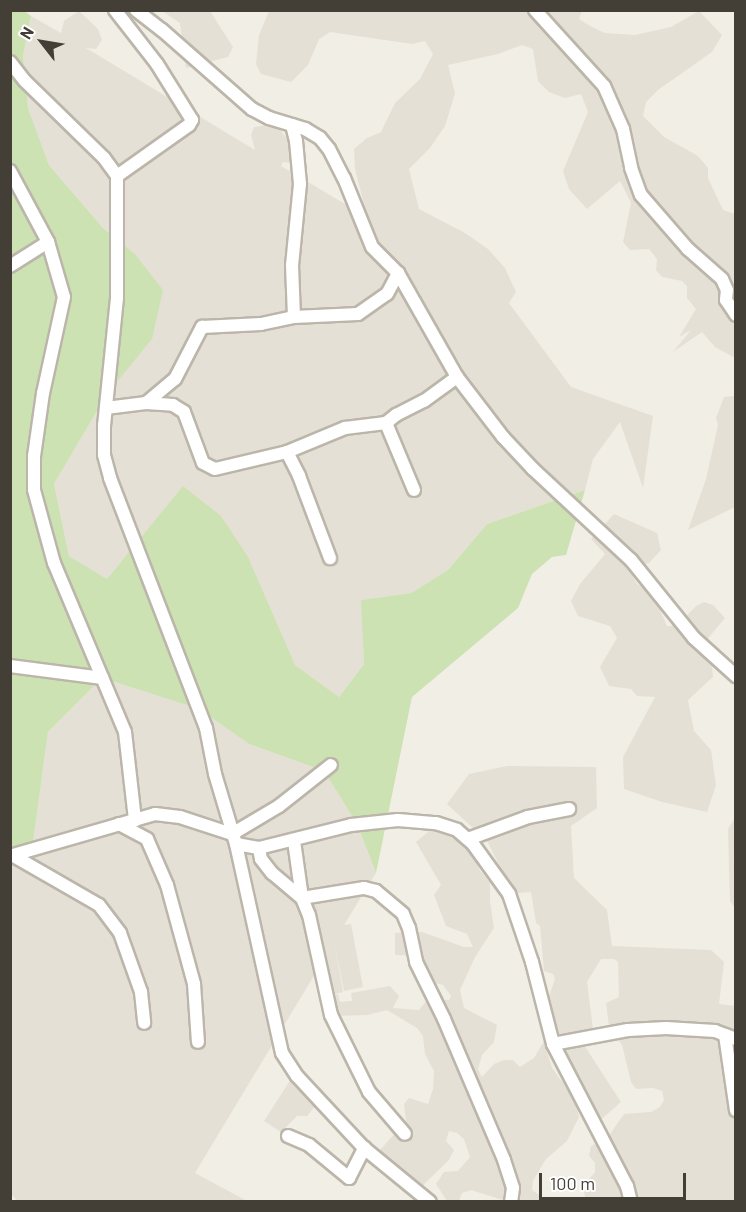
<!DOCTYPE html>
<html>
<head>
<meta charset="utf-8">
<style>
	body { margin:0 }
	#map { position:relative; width:746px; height:1212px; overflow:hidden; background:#f1eee6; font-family:Barlow,sans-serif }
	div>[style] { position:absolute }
	.residential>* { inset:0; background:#e5e0d5 }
	.green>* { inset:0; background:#cce2b3 }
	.roads { filter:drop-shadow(2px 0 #bcb6aa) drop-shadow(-2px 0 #bcb6aa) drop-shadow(0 2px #bcb6aa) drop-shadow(0 -2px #bcb6aa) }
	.minor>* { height:12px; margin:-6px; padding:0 6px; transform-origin:6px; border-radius:6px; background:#fff }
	span { translate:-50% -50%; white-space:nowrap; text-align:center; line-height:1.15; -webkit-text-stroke:4.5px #fff; paint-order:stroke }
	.frame { position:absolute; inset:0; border:12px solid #443f36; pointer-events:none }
	.north { position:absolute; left:12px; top:12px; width:60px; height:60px; -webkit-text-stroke:4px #fff; paint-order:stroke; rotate:301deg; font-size:16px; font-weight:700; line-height:24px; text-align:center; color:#443f36 }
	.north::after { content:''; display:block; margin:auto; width:21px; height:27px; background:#443f36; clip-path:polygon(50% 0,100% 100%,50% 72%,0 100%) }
	.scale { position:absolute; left:539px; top:1173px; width:147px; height:27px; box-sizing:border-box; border:3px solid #443f36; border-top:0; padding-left:8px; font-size:18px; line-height:21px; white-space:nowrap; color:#443f36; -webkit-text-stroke:4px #fff; paint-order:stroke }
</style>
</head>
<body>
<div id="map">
	<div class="residential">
		<div style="clip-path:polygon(79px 11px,98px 29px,102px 40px,96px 49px,86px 48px,255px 150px,251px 135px,254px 127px,269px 125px,278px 128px,291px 143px,293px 156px,291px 163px,283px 162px,281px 166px,367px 217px,355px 169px,354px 149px,367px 138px,381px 132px,395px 103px,420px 79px,433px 54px,425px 41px,412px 44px,330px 32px,319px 39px,308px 65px,291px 82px,261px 74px,256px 64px,259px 35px,269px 11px,582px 11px,579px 19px,590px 26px,605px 33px,635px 35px,671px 27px,699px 11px,722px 35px,712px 52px,658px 90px,646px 102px,643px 116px,664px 137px,698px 156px,708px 168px,708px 178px,723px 210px,735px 214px,735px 358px,715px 347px,702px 332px,673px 352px,691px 330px,679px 337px,696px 309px,687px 298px,687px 286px,682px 281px,662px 277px,656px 270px,657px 259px,649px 249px,630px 250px,623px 242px,631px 203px,620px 181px,587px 209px,569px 189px,563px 171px,588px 112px,581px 94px,565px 98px,549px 92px,538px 81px,533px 49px,522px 45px,498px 54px,448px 65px,455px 94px,445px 126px,430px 148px,409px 169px,419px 209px,465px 233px,488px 249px,505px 268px,516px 292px,509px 303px,571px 387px,653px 416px,643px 488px,620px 422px,593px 459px,585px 490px,487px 524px,448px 570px,411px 593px,362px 600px,364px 664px,339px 697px,295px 665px,279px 632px,183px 487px,107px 579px,69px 556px,54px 484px,107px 394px,134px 253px,103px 228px,49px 165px,28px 108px,23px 56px,31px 16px,61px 33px,64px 21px)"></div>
		<div style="clip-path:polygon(162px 11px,210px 11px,233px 47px,228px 57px,186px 68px,180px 23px)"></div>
		<div style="clip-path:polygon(735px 396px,735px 507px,688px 530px,706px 479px,718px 425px,716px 418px,724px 397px)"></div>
		<div style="clip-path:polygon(614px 514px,657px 533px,661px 550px,649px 563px,632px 567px,633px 577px,637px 584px,653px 594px,667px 626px,677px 626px,696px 606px,704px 602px,713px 605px,725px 618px,699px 649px,712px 667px,713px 677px,688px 700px,694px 731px,711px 750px,716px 785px,707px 812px,662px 802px,624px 789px,623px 757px,655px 697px,637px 696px,631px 689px,609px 686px,600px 667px,617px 638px,610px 626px,578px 616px,571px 601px,580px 584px,605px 554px,591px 539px)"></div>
		<div style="clip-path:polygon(102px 678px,199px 709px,249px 744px,324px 771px,357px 824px,376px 873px,344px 925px,351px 924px,363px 987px,344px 991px,334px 942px,343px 992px,328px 996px,321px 964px,195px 1173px,247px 1201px,18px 1202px,11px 1194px,10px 857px,30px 865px,48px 732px)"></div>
		<div style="clip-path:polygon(507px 766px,596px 767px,597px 808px,571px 826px,574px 878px,607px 910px,612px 946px,711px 950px,724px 962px,719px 1004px,736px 1006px,735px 1201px,586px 1201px,583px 1187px,595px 1172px,595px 1163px,589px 1156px,591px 1146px,608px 1137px,624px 1114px,651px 1112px,660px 1107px,664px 1100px,662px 1091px,653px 1088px,636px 1089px,631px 1082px,622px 1045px,609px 1027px,606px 1003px,619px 997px,618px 962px,614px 959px,601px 959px,587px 982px,593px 1029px,584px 1045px,621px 1102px,597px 1123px,548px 1023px,548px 999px,555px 979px,553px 974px,544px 971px,540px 926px,536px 923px,531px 892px,518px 893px,509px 890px,508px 882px,487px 841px,447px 804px,469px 774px)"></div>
		<div style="clip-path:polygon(735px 818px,735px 908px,730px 901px,728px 829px)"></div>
		<div style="clip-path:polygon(434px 827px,474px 851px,479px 869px,490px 883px,490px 901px,494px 928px,475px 957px,460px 990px,464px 1008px,497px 1025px,494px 1042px,482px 1055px,478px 1069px,482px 1077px,494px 1064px,504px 1060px,513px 1060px,520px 1067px,534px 1058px,544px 1041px,552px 1068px,566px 1087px,577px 1108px,579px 1117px,567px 1141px,546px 1159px,533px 1181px,532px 1190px,539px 1195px,541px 1201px,506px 1201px,471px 1190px,462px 1193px,459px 1201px,447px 1201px,436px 1184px,444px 1172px,458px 1171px,470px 1157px,464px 1139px,457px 1133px,449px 1131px,446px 1141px,454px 1150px,449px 1160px,421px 1187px,379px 1156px,379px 1151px,406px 1121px,404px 1104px,409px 1098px,428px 1104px,433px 1089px,434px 1071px,425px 1054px,423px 1036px,417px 1028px,387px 1010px,367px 1015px,332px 1016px,328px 997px,338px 994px,340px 1002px,352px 1001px,351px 993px,390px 986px,399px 996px,393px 1008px,419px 1010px,427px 1000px,449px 1000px,451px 996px,443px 985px,430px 982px,420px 956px,395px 955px,395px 933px,422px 932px,464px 947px,473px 947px,467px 934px,446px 926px,434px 895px,441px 885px,416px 842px)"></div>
		<div style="clip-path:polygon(291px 1079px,301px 1084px,317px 1104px,307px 1116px,297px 1116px,281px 1132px,264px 1121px)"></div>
	</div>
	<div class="green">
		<div style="clip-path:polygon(23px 10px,31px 16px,23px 56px,28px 108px,49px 165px,103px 228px,134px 253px,163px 290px,152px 339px,107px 394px,54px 484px,69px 556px,107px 579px,183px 486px,221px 516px,248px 557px,295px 665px,339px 697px,364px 664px,361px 600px,411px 593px,448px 570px,487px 524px,585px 490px,566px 555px,552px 557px,532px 574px,518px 608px,412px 697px,376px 873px,357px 824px,324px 771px,249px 744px,199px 709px,102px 678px,48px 732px,30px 865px,11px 857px,10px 11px)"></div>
	</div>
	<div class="roads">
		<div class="minor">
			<div style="left:115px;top:10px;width:68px;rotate:52.1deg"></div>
			<div style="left:157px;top:64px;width:66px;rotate:58deg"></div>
			<div style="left:192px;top:120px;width:6px;rotate:121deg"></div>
			<div style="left:189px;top:125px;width:88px;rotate:144.7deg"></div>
			<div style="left:136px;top:10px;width:33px;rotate:38deg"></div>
			<div style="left:162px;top:30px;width:120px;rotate:41.3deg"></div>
			<div style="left:252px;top:109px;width:19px;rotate:28deg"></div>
			<div style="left:269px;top:118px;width:38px;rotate:17deg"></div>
			<div style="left:305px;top:129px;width:17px;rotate:31deg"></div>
			<div style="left:320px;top:138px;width:14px;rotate:51deg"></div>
			<div style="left:329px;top:149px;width:33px;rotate:63deg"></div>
			<div style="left:344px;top:178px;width:74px;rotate:67.9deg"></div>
			<div style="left:372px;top:247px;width:37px;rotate:45deg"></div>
			<div style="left:398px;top:273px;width:120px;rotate:60.4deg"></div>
			<div style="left:457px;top:377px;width:76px;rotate:52.5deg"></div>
			<div style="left:503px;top:437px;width:44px;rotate:46.8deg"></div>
			<div style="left:533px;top:469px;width:134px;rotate:42.9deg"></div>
			<div style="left:631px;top:560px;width:100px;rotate:51.1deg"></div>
			<div style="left:694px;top:638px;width:57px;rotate:42.1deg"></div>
			<div style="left:535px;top:10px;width:103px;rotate:47.8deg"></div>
			<div style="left:604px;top:86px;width:47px;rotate:66.2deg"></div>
			<div style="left:623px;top:129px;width:40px;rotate:78deg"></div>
			<div style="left:631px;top:168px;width:29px;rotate:70deg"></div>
			<div style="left:641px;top:195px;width:72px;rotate:49deg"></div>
			<div style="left:688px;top:249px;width:45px;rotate:41.4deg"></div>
			<div style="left:722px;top:279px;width:12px;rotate:66deg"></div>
			<div style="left:727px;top:290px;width:10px;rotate:96deg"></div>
			<div style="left:726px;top:300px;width:18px;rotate:56deg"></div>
			<div style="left:10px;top:62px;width:24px;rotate:52deg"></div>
			<div style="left:25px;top:81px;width:110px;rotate:44.3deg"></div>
			<div style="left:104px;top:158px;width:22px;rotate:54deg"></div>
			<div style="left:117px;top:176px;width:122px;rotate:90deg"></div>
			<div style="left:117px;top:298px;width:128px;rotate:95.8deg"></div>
			<div style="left:104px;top:425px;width:30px;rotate:90deg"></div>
			<div style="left:104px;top:455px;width:24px;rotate:75deg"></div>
			<div style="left:110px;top:478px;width:268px;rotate:69deg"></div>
			<div style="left:206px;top:728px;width:47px;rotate:78.9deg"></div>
			<div style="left:215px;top:774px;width:73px;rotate:73.3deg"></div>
			<div style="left:236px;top:844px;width:23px;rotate:10deg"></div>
			<div style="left:259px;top:848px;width:95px;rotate:-14deg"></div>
			<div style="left:351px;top:825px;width:47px;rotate:-6.1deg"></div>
			<div style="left:398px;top:820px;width:38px;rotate:5deg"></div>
			<div style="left:436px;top:823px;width:22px;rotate:18deg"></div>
			<div style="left:457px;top:830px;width:21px;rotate:41deg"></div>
			<div style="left:473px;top:844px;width:62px;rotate:54.2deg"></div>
			<div style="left:509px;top:894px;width:72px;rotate:71.3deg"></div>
			<div style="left:532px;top:962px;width:85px;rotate:75.6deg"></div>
			<div style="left:553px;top:1044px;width:76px;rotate:-10.6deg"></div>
			<div style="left:628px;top:1030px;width:38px;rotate:-3deg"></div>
			<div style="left:666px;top:1028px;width:49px;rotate:3.5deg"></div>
			<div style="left:715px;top:1031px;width:22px;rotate:21deg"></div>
			<div style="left:292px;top:125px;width:16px;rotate:76deg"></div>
			<div style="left:296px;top:141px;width:43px;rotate:84.7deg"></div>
			<div style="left:300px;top:184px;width:81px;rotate:95.6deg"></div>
			<div style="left:292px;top:265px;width:52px;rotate:87.8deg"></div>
			<div style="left:10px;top:171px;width:81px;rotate:61.8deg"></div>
			<div style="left:48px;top:242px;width:57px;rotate:73.8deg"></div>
			<div style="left:64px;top:297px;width:98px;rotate:102.3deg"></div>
			<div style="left:43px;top:393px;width:64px;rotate:98.1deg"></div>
			<div style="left:34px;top:456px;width:34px;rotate:90deg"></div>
			<div style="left:34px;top:490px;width:76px;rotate:74.7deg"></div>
			<div style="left:54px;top:563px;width:183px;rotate:67.2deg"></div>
			<div style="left:125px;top:732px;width:89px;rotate:83.5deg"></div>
			<div style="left:10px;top:266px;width:45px;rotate:-32.3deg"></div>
			<div style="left:146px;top:403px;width:38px;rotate:-40deg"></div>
			<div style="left:175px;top:379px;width:59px;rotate:-62.6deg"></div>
			<div style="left:202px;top:327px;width:59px;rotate:-2.9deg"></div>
			<div style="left:261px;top:324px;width:34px;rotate:-12deg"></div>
			<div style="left:294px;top:317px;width:64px;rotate:-2.7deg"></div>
			<div style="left:358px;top:314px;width:35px;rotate:-35deg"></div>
			<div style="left:387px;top:294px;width:24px;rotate:-62deg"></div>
			<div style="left:106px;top:408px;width:40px;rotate:-7.1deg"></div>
			<div style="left:146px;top:403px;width:27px;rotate:4deg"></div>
			<div style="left:173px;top:405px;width:13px;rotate:32deg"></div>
			<div style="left:184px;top:412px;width:54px;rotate:69.6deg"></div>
			<div style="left:203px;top:463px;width:13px;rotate:27deg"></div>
			<div style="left:215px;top:469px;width:74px;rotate:-13.3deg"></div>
			<div style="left:287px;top:452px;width:63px;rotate:-22.5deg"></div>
			<div style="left:345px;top:428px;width:41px;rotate:-7deg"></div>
			<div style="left:287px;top:452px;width:27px;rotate:63deg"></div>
			<div style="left:299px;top:476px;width:88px;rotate:69.3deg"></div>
			<div style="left:414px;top:490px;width:73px;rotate:-112.7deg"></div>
			<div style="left:386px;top:423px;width:13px;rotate:-39deg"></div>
			<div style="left:396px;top:415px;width:31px;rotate:-27deg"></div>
			<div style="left:424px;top:401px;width:41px;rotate:-36deg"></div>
			<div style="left:10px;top:666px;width:93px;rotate:7.4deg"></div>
			<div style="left:119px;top:824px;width:32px;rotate:28deg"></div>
			<div style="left:147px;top:839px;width:50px;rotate:66.5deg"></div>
			<div style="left:167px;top:885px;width:103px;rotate:74.7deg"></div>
			<div style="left:194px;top:984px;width:58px;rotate:86.1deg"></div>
			<div style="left:468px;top:839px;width:64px;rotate:-20.1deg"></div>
			<div style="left:528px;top:817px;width:42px;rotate:-11deg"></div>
			<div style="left:294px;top:841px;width:58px;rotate:82deg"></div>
			<div style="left:302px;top:898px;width:63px;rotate:-9.2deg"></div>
			<div style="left:364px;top:888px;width:12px;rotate:14deg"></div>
			<div style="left:376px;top:891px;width:35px;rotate:40deg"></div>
			<div style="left:403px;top:914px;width:15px;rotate:67deg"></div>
			<div style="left:409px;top:928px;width:35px;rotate:78deg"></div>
			<div style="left:416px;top:962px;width:64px;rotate:63.8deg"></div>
			<div style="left:444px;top:1019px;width:153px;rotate:66.9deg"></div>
			<div style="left:504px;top:1160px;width:29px;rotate:72deg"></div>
			<div style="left:513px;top:1188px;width:14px;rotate:98deg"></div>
			<div style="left:236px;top:844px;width:214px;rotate:77.6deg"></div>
			<div style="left:282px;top:1053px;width:27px;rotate:57deg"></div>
			<div style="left:297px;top:1076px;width:98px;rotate:47.1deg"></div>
			<div style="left:364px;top:1148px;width:85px;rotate:39.3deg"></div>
			<div style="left:259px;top:848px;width:11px;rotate:80deg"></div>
			<div style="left:261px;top:859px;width:18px;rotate:52deg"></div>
			<div style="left:272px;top:873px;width:39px;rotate:40deg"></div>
			<div style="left:302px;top:898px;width:18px;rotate:68deg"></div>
			<div style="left:309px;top:915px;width:102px;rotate:77.6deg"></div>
			<div style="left:331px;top:1015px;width:86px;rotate:63.7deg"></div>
			<div style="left:369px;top:1092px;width:55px;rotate:49.4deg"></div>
			<div style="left:12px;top:855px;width:100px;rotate:29.9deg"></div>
			<div style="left:99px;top:905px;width:35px;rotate:53deg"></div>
			<div style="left:120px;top:933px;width:63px;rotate:70.4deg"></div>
			<div style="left:141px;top:992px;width:31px;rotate:84deg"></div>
			<div style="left:13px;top:855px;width:148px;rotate:-16.1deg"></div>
			<div style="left:155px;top:814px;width:25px;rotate:7deg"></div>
			<div style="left:180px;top:817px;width:55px;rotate:18.1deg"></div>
			<div style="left:232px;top:834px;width:55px;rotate:-30.8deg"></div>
			<div style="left:279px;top:806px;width:66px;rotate:-38.3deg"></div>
			<div style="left:725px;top:1035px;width:76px;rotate:81.7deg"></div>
			<div style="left:553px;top:1044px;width:160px;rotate:62.5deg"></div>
			<div style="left:627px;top:1186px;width:16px;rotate:76deg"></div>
			<div style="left:288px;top:1136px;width:23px;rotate:23deg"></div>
			<div style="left:309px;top:1145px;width:52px;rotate:39.5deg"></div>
			<div style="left:349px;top:1178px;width:34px;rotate:-63deg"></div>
		</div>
	</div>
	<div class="frame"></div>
	<div class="north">N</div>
	<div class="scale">100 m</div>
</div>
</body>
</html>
